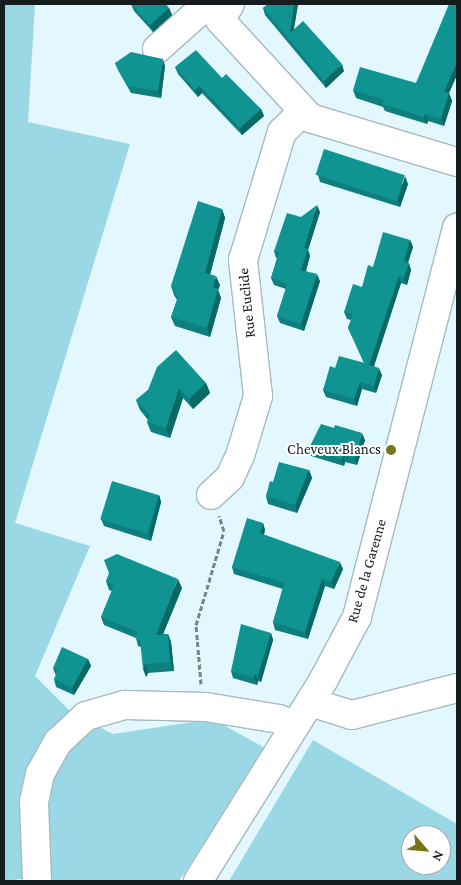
<!DOCTYPE html>
<html>
<head>
<meta charset="utf-8">
<style>
	body { margin:0 }
	#map { position:relative; width:461px; height:885px; overflow:hidden; background:#e2f8fe; font-family:"Crimson Pro",serif }
	div>[style] { position:absolute }
	.green>* { inset:0; background:#9bd8e6 }
	.path>* { height:3px; margin-top:-1.5px; transform-origin:0; background:repeating-linear-gradient(90deg,#778589 0 5px,transparent 0 7.5px) }
	.roads { filter:drop-shadow(1px 0 #a5b9bf) drop-shadow(-1px 0 #a5b9bf) drop-shadow(0 1px #a5b9bf) drop-shadow(0 -1px #a5b9bf) }
	.minor>* { height:28px; margin:-14px; padding:0 14px; transform-origin:14px; border-radius:14px; background:#fff }
	.wall>* { inset:0; background:#0d7f7e }
	.shaded-wall>* { inset:0; background:#0a6866 }
	.building>* { inset:0; background:#0f9492; transform-origin:0 0 }
	.dots>* { width:14px; height:14px; translate:-50% -50%; box-sizing:border-box; border:2px solid #fff; border-radius:50% }
	span { translate:-50% -50%; white-space:nowrap; text-align:center; line-height:1.15; -webkit-text-stroke:4px #fff; paint-order:stroke }
	.street-label { font-size:15px; color:#141c1e }
	.poi-label { font-size:15px; color:#141c1e }
	.right { translate:-100% -50%; text-align:right }
	.frame { position:absolute; inset:0; border:5px solid #141c1e; pointer-events:none }
	.north { position:absolute; left:401px; top:825px; width:50px; height:50px; box-sizing:border-box; background:#fff; border:1px solid #a1a4a5; border-radius:50%; rotate:117deg; font-size:14px; font-weight:700; line-height:20px; text-align:center; color:#141c1e }
	.north::after { content:''; display:block; margin:auto; width:18px; height:22px; background:#777419; clip-path:polygon(50% 0,100% 100%,50% 72%,0 100%) }
</style>
</head>
<body>
<div id="map">
	<div class="green">
		<div style="clip-path:polygon(4px 4px,35px 4px,28px 122px,130px 144px,15px 523px,90px 546px,35px 676px,72px 713px,113px 734px,213px 719px,267px 749px,179px 881px,45px 881px,44px 876px,4px 881px)"></div>
		<div style="clip-path:polygon(evenodd,313px 740px,457px 824px,457px 881px,229px 881px,313px 740px,411px 835px,441px 835px,441px 865px,411px 865px,411px 835px)"></div>
	</div>
	<div class="path">
		<div style="left:201px;top:684px;width:59px;rotate:-94.8deg"></div>
		<div style="left:196px;top:625px;width:98px;rotate:-73.4deg"></div>
		<div style="left:224px;top:531px;width:16px;rotate:-108deg"></div>
	</div>
	<div class="roads">
		<div class="minor">
			<div style="left:230px;top:4px;width:19px;rotate:122deg"></div>
			<div style="left:220px;top:20px;width:133px;rotate:47.4deg"></div>
			<div style="left:310px;top:118px;width:153px;rotate:16.7deg"></div>
			<div style="left:157px;top:49px;width:62px;rotate:-41.7deg"></div>
			<div style="left:211px;top:495px;width:26px;rotate:-43deg"></div>
			<div style="left:230px;top:477px;width:23px;rotate:-65deg"></div>
			<div style="left:240px;top:456px;width:63px;rotate:-73.3deg"></div>
			<div style="left:258px;top:396px;width:137px;rotate:-96.3deg"></div>
			<div style="left:243px;top:260px;width:134px;rotate:-73.1deg"></div>
			<div style="left:282px;top:132px;width:30px;rotate:-45deg"></div>
			<div style="left:310px;top:702px;width:44px;rotate:17.2deg"></div>
			<div style="left:352px;top:715px;width:108px;rotate:-14.4deg"></div>
			<div style="left:37px;top:881px;width:79px;rotate:-92.2deg"></div>
			<div style="left:34px;top:802px;width:29px;rotate:-78deg"></div>
			<div style="left:40px;top:774px;width:37px;rotate:-61deg"></div>
			<div style="left:58px;top:742px;width:38px;rotate:-43deg"></div>
			<div style="left:86px;top:716px;width:41px;rotate:-15.8deg"></div>
			<div style="left:125px;top:705px;width:81px;rotate:1.4deg"></div>
			<div style="left:206px;top:707px;width:74px;rotate:9.3deg"></div>
			<div style="left:279px;top:719px;width:17px;rotate:24deg"></div>
			<div style="left:198px;top:881px;width:238px;rotate:-58deg"></div>
			<div style="left:324px;top:679px;width:70px;rotate:-62deg"></div>
			<div style="left:357px;top:617px;width:402px;rotate:-75.6deg"></div>
		</div>
	</div>
	<div class="wall">
		<div style="clip-path:polygon(131px 4px,169px 8px,172px 15px,153px 32px,134px 11px)"></div>
		<div style="clip-path:polygon(268px 4px,298px 4px,294px 29px,344px 71px,326px 88px,265px 15px,263px 8px)"></div>
		<div style="clip-path:polygon(457px 4px,457px 75px,449px 93px,452px 101px,444px 126px,428px 121px,427px 124px,385px 111px,383px 107px,356px 98px,353px 90px,416px 83px)"></div>
		<div style="clip-path:polygon(115px 63px,165px 66px,161px 98px,131px 93px,118px 70px)"></div>
		<div style="clip-path:polygon(175px 67px,222px 78px,261px 109px,264px 116px,242px 135px,202px 93px,198px 97px,178px 74px)"></div>
		<div style="clip-path:polygon(318px 175px,408px 184px,400px 207px,320px 182px)"></div>
		<div style="clip-path:polygon(222px 209px,225px 218px,210px 275px,220px 285px,218px 290px,221px 298px,210px 337px,175px 326px,171px 317px,177px 300px,174px 295px,171px 286px)"></div>
		<div style="clip-path:polygon(320px 212px,308px 250px,310px 256px,306px 271px,320px 281px,304px 331px,280px 323px,277px 316px,286px 289px,274px 285px,271px 278px,277px 258px,276px 258px,274px 251px,301px 217px)"></div>
		<div style="clip-path:polygon(410px 240px,413px 247px,408px 263px,411px 270px,407px 285px,401px 283px,374px 366px,382px 375px,376px 393px,362px 389px,357px 406px,326px 397px,323px 390px,335px 368px,364px 363px,348px 328px,351px 320px,347px 319px,344px 312px,362px 287px,373px 267px)"></div>
		<div style="clip-path:polygon(206px 383px,210px 393px,193px 409px,183px 398px,170px 438px,151px 432px,147px 422px,148px 420px,140px 410px,136px 400px,148px 390px)"></div>
		<div style="clip-path:polygon(334px 428px,365px 440px,357px 465px,345px 462px,344px 466px,311px 456px,309px 448px)"></div>
		<div style="clip-path:polygon(309px 470px,312px 478px,297px 513px,268px 504px,266px 496px,273px 482px)"></div>
		<div style="clip-path:polygon(159px 495px,161px 502px,151px 541px,104px 526px,101px 519px)"></div>
		<div style="clip-path:polygon(263px 523px,265px 530px,264px 535px,343px 569px,334px 589px,325px 586px,308px 639px,275px 630px,273px 622px,283px 589px,234px 574px,232px 567px)"></div>
		<div style="clip-path:polygon(106px 581px,182px 588px,163px 634px,168px 634px,171px 642px,174px 671px,148px 673px,146px 677px,141px 647px,138px 646px,136px 638px,104px 625px,101px 617px,112px 591px,109px 590px)"></div>
		<div style="clip-path:polygon(271px 633px,273px 640px,261px 682px,258px 681px,257px 685px,233px 678px,231px 671px)"></div>
		<div style="clip-path:polygon(88px 659px,91px 666px,74px 695px,56px 687px,54px 679px,56px 676px,53px 668px)"></div>
	</div>
	<div class="shaded-wall">
		<div style="clip-path:polygon(294px 4px,298px 4px,292px 40px,290px 33px)"></div>
		<div style="clip-path:polygon(169px 8px,172px 15px,153px 32px,150px 25px)"></div>
		<div style="clip-path:polygon(163px 59px,165px 66px,161px 98px,158px 91px)"></div>
		<div style="clip-path:polygon(457px 62px,457px 75px,446px 99px,444px 92px)"></div>
		<div style="clip-path:polygon(342px 64px,344px 71px,326px 88px,324px 81px)"></div>
		<div style="clip-path:polygon(200px 86px,202px 93px,198px 97px,195px 90px)"></div>
		<div style="clip-path:polygon(449px 93px,452px 101px,444px 126px,441px 119px)"></div>
		<div style="clip-path:polygon(261px 109px,264px 116px,242px 135px,240px 128px)"></div>
		<div style="clip-path:polygon(425px 114px,428px 121px,427px 124px,424px 117px)"></div>
		<div style="clip-path:polygon(405px 176px,408px 184px,400px 207px,398px 200px)"></div>
		<div style="clip-path:polygon(317px 205px,320px 212px,308px 250px,310px 256px,304px 277px,301px 270px,304px 248px)"></div>
		<div style="clip-path:polygon(222px 209px,225px 218px,208px 282px,205px 273px)"></div>
		<div style="clip-path:polygon(410px 240px,413px 247px,406px 268px,404px 261px)"></div>
		<div style="clip-path:polygon(409px 263px,411px 270px,407px 285px,404px 277px)"></div>
		<div style="clip-path:polygon(317px 274px,320px 281px,304px 331px,301px 324px)"></div>
		<div style="clip-path:polygon(216px 276px,220px 285px,218px 290px,221px 298px,210px 337px,207px 328px,213px 287px)"></div>
		<div style="clip-path:polygon(399px 276px,401px 283px,372px 372px,369px 365px)"></div>
		<div style="clip-path:polygon(379px 368px,382px 375px,376px 393px,374px 386px)"></div>
		<div style="clip-path:polygon(360px 382px,362px 389px,357px 406px,354px 399px)"></div>
		<div style="clip-path:polygon(206px 383px,210px 393px,193px 409px,189px 399px)"></div>
		<div style="clip-path:polygon(179px 388px,183px 398px,170px 438px,166px 428px)"></div>
		<div style="clip-path:polygon(362px 433px,365px 440px,357px 465px,355px 458px)"></div>
		<div style="clip-path:polygon(343px 455px,345px 462px,344px 466px,342px 459px)"></div>
		<div style="clip-path:polygon(309px 470px,312px 478px,297px 513px,295px 505px)"></div>
		<div style="clip-path:polygon(159px 495px,161px 502px,151px 541px,149px 534px)"></div>
		<div style="clip-path:polygon(263px 523px,265px 530px,262px 541px,260px 533px)"></div>
		<div style="clip-path:polygon(340px 562px,343px 569px,334px 589px,331px 582px)"></div>
		<div style="clip-path:polygon(178px 579px,182px 588px,159px 644px,156px 635px)"></div>
		<div style="clip-path:polygon(322px 579px,325px 586px,308px 639px,305px 632px)"></div>
		<div style="clip-path:polygon(271px 633px,273px 640px,261px 682px,258px 675px)"></div>
		<div style="clip-path:polygon(168px 634px,171px 642px,174px 671px,170px 662px)"></div>
		<div style="clip-path:polygon(88px 659px,91px 666px,74px 695px,72px 688px)"></div>
		<div style="clip-path:polygon(145px 664px,148px 673px,146px 677px,143px 669px)"></div>
		<div style="clip-path:polygon(255px 674px,258px 681px,257px 685px,254px 678px)"></div>
	</div>
	<div class="building">
		<div style="clip-path:polygon(131px 4px,166px 4px,169px 8px,150px 25px)"></div>
		<div style="clip-path:polygon(268px 4px,294px 4px,290px 33px,303px 21px,342px 64px,324px 81px,263px 8px)"></div>
		<div style="clip-path:polygon(449px 4px,457px 4px,457px 62px,444px 92px,449px 93px,441px 119px,425px 114px,424px 117px,382px 104px,384px 100px,353px 90px,360px 67px,416px 83px)"></div>
		<div style="clip-path:polygon(196px 50px,222px 78px,226px 74px,261px 109px,240px 128px,200px 86px,195px 90px,175px 67px)"></div>
		<div style="clip-path:polygon(131px 52px,163px 59px,158px 91px,128px 86px,115px 63px)"></div>
		<div style="left:324px;top:149px;width:85px;height:27px;rotate:18deg"></div>
		<div style="clip-path:polygon(198px 201px,222px 209px,205px 273px,216px 276px,213px 287px,218px 289px,207px 328px,171px 317px,178px 297px,171px 286px)"></div>
		<div style="clip-path:polygon(317px 205px,304px 248px,308px 249px,301px 270px,317px 274px,301px 324px,277px 316px,287px 284px,271px 278px,279px 253px,274px 251px,287px 213px,301px 217px)"></div>
		<div style="clip-path:polygon(383px 232px,410px 240px,404px 261px,409px 263px,404px 277px,399px 276px,369px 365px,379px 368px,374px 386px,360px 382px,354px 399px,323px 390px,330px 366px,335px 368px,339px 356px,365px 363px,348px 328px,353px 314px,344px 312px,353px 284px,362px 287px,368px 265px,373px 267px)"></div>
		<div style="clip-path:polygon(176px 350px,206px 383px,189px 399px,179px 388px,166px 428px,147px 422px,150px 415px,136px 400px,148px 390px,157px 367px)"></div>
		<div style="clip-path:polygon(321px 424px,334px 428px,335px 425px,362px 433px,355px 458px,343px 455px,342px 459px,309px 448px)"></div>
		<div style="clip-path:polygon(279px 462px,309px 470px,295px 505px,266px 496px,270px 481px,273px 482px)"></div>
		<div style="left:112px;top:481px;width:49px;height:40px;rotate:17deg"></div>
		<div style="clip-path:polygon(247px 518px,263px 523px,260px 533px,340px 562px,331px 582px,322px 579px,305px 632px,273px 622px,284px 583px,232px 567px)"></div>
		<div style="clip-path:polygon(117px 554px,178px 579px,156px 635px,168px 634px,170px 662px,145px 664px,143px 669px,140px 640px,135px 638px,138px 632px,101px 617px,114px 585px,106px 581px,109px 573px,104px 560px)"></div>
		<div style="clip-path:polygon(241px 624px,271px 633px,258px 675px,255px 674px,254px 678px,231px 671px)"></div>
		<div style="clip-path:polygon(62px 647px,88px 659px,72px 688px,54px 679px,58px 671px,53px 668px)"></div>
	</div>
	<div class="dots">
		<div style="left:391px;top:450px;background:#777419"></div>
	</div>
	<div class="street-label">
		<span style="left:247px;top:303px;rotate:-96deg">Rue Euclide</span>
		<span style="left:367px;top:571px;rotate:-74deg">Rue de la Garenne</span>
	</div>
	<div class="poi-label">
		<span class="right" style="left:381px;top:450px">Cheveux Blancs</span>
	</div>
	<div class="frame"></div>
	<div class="north">N</div>
</div>
</body>
</html>
